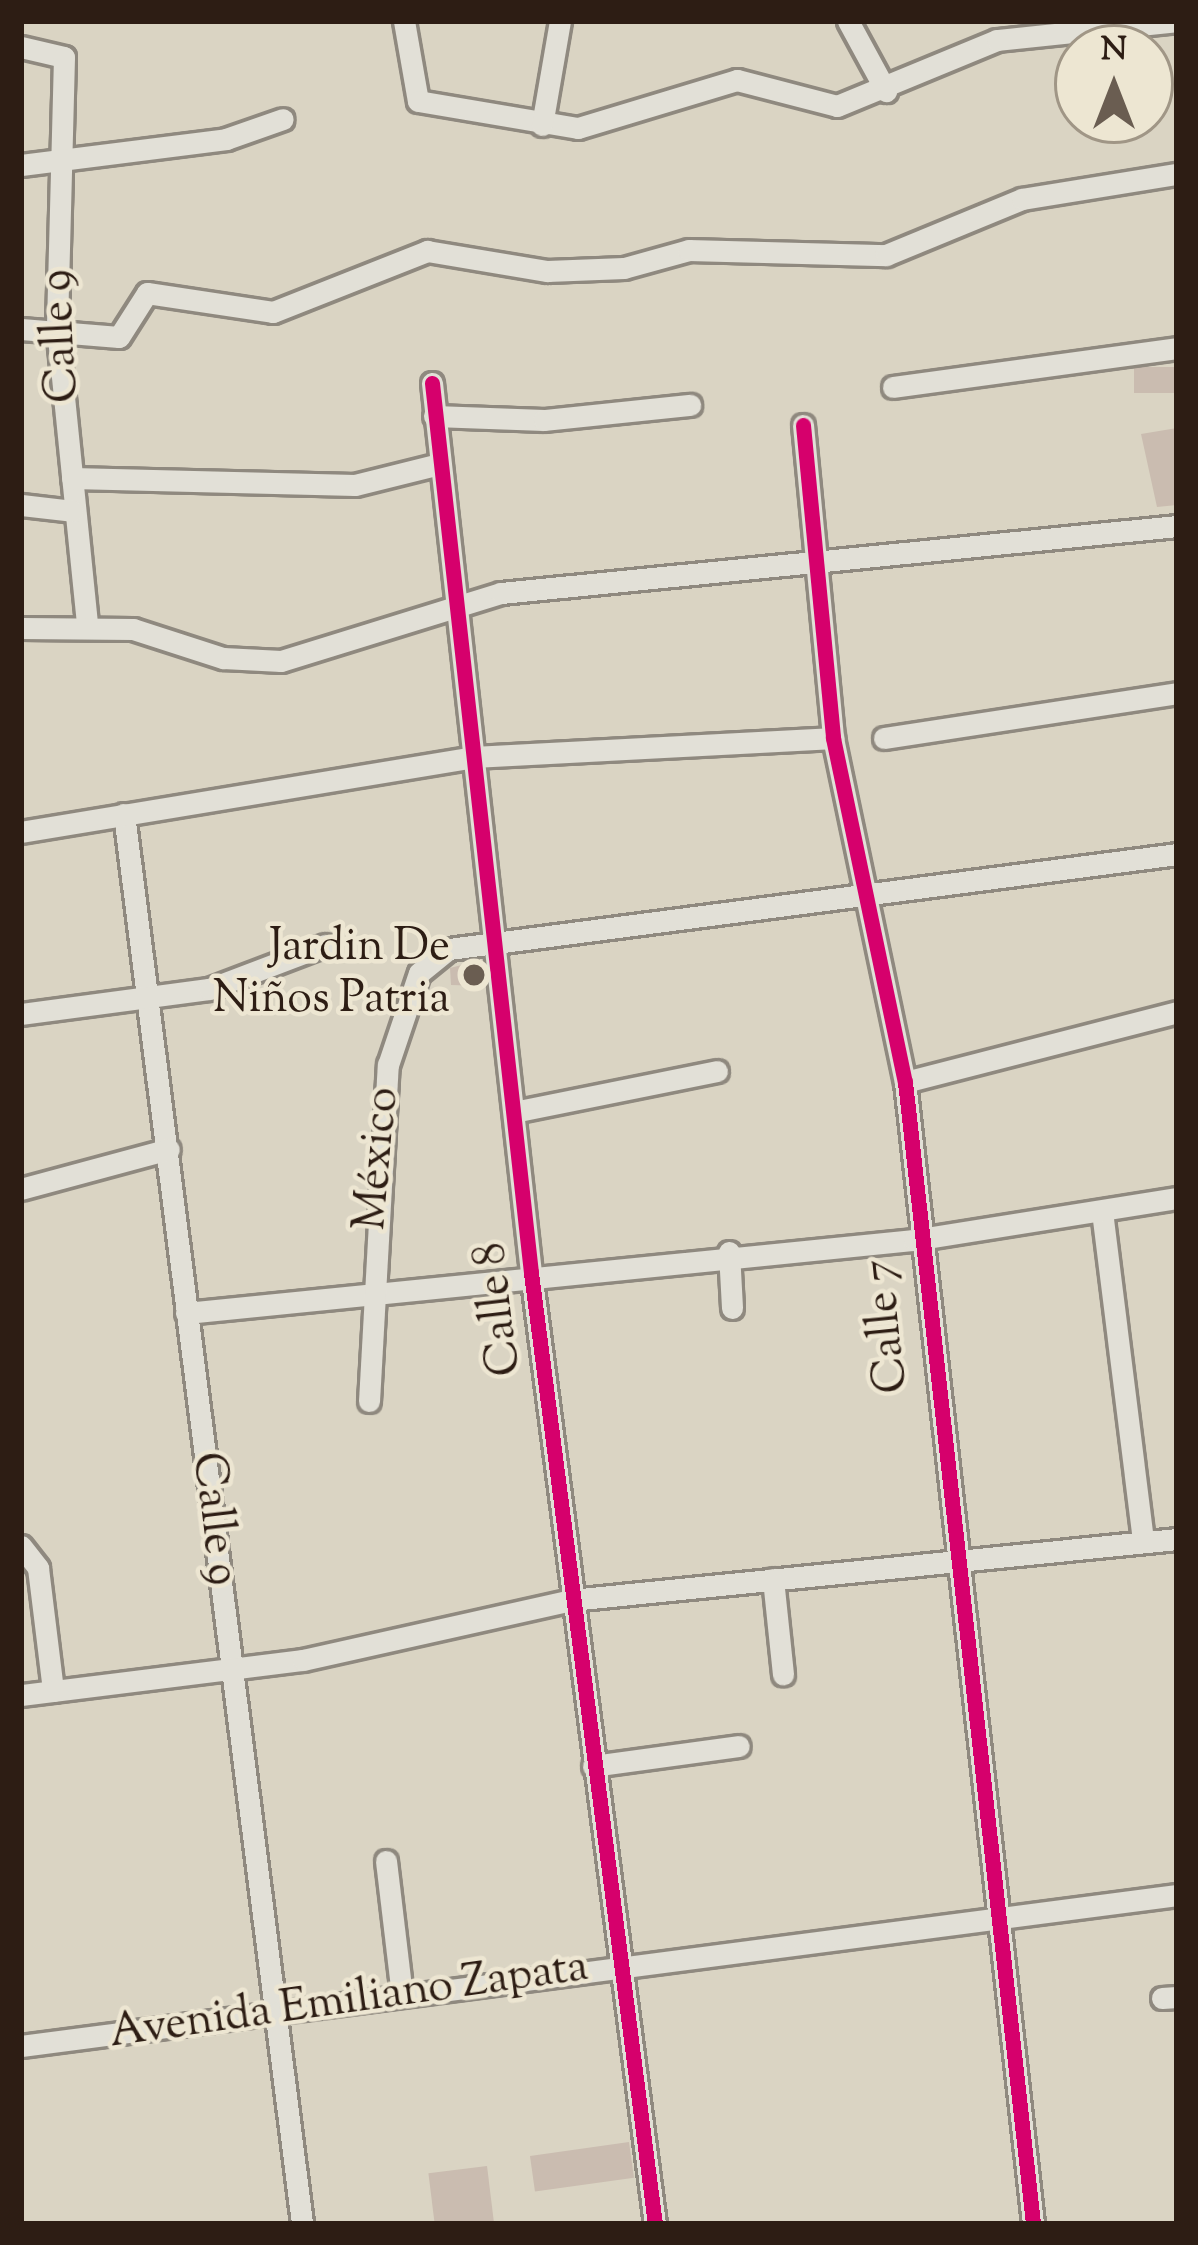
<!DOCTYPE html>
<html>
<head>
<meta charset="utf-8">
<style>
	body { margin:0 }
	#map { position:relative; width:1198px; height:2245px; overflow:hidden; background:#dad4c3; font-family:"Sorts Mill Goudy",serif }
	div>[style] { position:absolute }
	.building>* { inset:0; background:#cabcb0; transform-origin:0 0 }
	.roads { filter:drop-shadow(3px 0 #8f897f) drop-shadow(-3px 0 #8f897f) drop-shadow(0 3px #8f897f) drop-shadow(0 -3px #8f897f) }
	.minor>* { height:21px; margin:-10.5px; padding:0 10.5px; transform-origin:10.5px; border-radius:10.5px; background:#e2e0d7 }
	.cycleway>* { height:15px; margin:-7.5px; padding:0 7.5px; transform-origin:7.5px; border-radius:7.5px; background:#d6006c }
	.dots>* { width:33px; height:33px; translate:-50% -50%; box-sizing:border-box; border:6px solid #ede6d2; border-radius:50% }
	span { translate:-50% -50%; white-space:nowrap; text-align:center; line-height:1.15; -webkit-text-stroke:9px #ede6d2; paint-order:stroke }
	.street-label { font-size:45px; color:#2d1d14 }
	.poi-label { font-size:45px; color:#2d1d14 }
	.right { translate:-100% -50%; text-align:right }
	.frame { position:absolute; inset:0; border:24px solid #2d1d14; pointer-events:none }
	.north { position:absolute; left:1054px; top:24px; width:120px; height:120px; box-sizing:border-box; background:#ede6d2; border:3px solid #a09686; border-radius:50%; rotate:0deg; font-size:33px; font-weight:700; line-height:48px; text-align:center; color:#2d1d14 }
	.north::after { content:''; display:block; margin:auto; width:42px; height:54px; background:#6a5d51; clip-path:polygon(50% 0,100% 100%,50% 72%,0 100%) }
</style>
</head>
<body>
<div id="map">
	<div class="building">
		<div style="left:1177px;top:367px;width:26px;height:43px;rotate:90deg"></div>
		<div style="clip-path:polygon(1177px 428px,1177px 505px,1157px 507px,1141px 434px)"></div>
		<div style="clip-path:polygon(481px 960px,484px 986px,451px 985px,450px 968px)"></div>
		<div style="left:629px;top:2142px;width:36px;height:100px;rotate:82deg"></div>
		<div style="left:487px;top:2166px;width:58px;height:59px;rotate:83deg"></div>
	</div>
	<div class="roads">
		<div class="minor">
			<div style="left:404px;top:21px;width:81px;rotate:80.1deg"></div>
			<div style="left:418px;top:101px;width:162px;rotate:9.6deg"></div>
			<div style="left:578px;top:128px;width:166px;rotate:-16.8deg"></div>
			<div style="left:737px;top:80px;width:103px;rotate:14.6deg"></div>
			<div style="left:837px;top:106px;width:173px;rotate:-22.4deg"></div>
			<div style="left:997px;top:40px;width:181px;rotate:-6deg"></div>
			<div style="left:848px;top:21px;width:80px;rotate:61.5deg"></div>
			<div style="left:21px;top:47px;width:44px;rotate:13.1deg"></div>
			<div style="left:64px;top:57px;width:271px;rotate:91.5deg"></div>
			<div style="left:57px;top:328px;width:299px;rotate:84.2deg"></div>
			<div style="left:542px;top:125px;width:106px;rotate:-80.2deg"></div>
			<div style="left:21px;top:165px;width:207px;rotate:-7.2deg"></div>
			<div style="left:226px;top:139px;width:60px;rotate:-19.3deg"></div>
			<div style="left:21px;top:329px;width:98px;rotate:4.7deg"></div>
			<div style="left:119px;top:337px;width:52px;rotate:-57.5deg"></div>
			<div style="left:147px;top:293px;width:127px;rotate:8.6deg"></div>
			<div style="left:273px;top:312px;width:166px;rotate:-21.6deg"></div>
			<div style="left:427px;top:251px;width:122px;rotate:9.5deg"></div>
			<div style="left:547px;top:271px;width:77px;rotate:-2.2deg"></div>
			<div style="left:624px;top:268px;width:67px;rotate:-15.5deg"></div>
			<div style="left:689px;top:250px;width:197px;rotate:1.5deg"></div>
			<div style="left:886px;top:255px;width:147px;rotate:-22.4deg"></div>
			<div style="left:1022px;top:199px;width:157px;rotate:-9.2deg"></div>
			<div style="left:432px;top:383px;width:895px;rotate:83.65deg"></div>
			<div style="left:531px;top:1273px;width:959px;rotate:82.57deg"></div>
			<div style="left:893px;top:387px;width:287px;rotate:-7.8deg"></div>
			<div style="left:434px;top:416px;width:110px;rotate:2.1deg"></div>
			<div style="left:544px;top:420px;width:147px;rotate:-5.9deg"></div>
			<div style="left:803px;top:425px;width:314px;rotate:84.5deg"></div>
			<div style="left:833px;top:738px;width:351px;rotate:78.2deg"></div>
			<div style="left:905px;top:1082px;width:1149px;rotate:83.6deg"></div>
			<div style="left:72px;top:478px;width:283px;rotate:1.4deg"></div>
			<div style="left:355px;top:485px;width:87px;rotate:-14deg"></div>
			<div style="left:21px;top:505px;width:52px;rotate:6.6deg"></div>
			<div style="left:21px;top:628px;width:112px;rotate:0.5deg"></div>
			<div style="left:133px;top:629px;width:95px;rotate:17.9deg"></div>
			<div style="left:223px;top:658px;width:58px;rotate:3deg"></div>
			<div style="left:281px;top:661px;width:230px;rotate:-17.2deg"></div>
			<div style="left:501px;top:593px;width:679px;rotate:-5.66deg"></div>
			<div style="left:884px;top:738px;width:296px;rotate:-8.7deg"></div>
			<div style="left:124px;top:814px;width:1421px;rotate:82.8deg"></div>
			<div style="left:21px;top:832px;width:459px;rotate:-9.4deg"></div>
			<div style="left:474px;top:757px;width:360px;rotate:-3deg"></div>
			<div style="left:21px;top:1014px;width:190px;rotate:-7.6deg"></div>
			<div style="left:209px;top:989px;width:124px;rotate:-20.8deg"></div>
			<div style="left:905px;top:1082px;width:281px;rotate:-14.4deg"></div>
			<div style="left:514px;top:1112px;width:207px;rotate:-11.4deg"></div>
			<div style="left:21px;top:1189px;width:153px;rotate:-15.1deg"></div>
			<div style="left:1102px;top:1211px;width:333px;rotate:82.9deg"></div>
			<div style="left:729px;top:1252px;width:56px;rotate:86.9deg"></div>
			<div style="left:186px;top:1313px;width:732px;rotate:-5.73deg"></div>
			<div style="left:914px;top:1240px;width:266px;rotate:-9.1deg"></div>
			<div style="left:369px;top:1401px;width:337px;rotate:-86.8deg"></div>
			<div style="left:388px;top:1065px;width:97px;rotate:-71.4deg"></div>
			<div style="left:419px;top:973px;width:38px;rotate:-39deg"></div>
			<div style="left:449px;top:949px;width:734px;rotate:-7.43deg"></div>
			<div style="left:21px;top:1546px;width:28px;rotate:52deg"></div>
			<div style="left:38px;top:1568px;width:124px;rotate:83deg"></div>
			<div style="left:773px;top:1579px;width:96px;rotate:84deg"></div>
			<div style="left:21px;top:1695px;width:284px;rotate:-7.1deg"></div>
			<div style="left:303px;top:1660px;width:275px;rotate:-12.6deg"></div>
			<div style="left:571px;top:1600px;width:609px;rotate:-5.75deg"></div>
			<div style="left:593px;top:1766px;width:147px;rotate:-7.8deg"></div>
			<div style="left:386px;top:1861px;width:135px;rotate:83.2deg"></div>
			<div style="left:1162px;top:1998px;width:15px;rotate:-4deg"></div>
			<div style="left:21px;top:2046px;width:1166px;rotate:-7.44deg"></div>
		</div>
	</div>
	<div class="cycleway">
		<div style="left:432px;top:383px;width:895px;rotate:83.65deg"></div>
		<div style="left:531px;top:1273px;width:959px;rotate:82.57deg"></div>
		<div style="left:803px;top:425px;width:314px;rotate:84.5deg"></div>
		<div style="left:833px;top:738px;width:351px;rotate:78.2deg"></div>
		<div style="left:905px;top:1082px;width:1149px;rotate:83.6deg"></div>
	</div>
	<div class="dots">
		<div style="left:474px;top:975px;background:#6a5d51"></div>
	</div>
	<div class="street-label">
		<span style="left:62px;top:336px;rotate:-93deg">Calle 9</span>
		<span style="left:379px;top:1159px;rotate:-85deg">México</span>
		<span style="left:500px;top:1309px;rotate:-97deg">Calle 8</span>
		<span style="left:888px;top:1326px;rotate:-96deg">Calle 7</span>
		<span style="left:213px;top:1519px;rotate:83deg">Calle 9</span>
		<span style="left:349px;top:2002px;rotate:-8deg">Avenida Emiliano Zapata</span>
	</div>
	<div class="poi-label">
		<span class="right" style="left:450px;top:975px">Jardin De<br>Niños Patria</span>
	</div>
	<div class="frame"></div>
	<div class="north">N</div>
</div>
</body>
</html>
